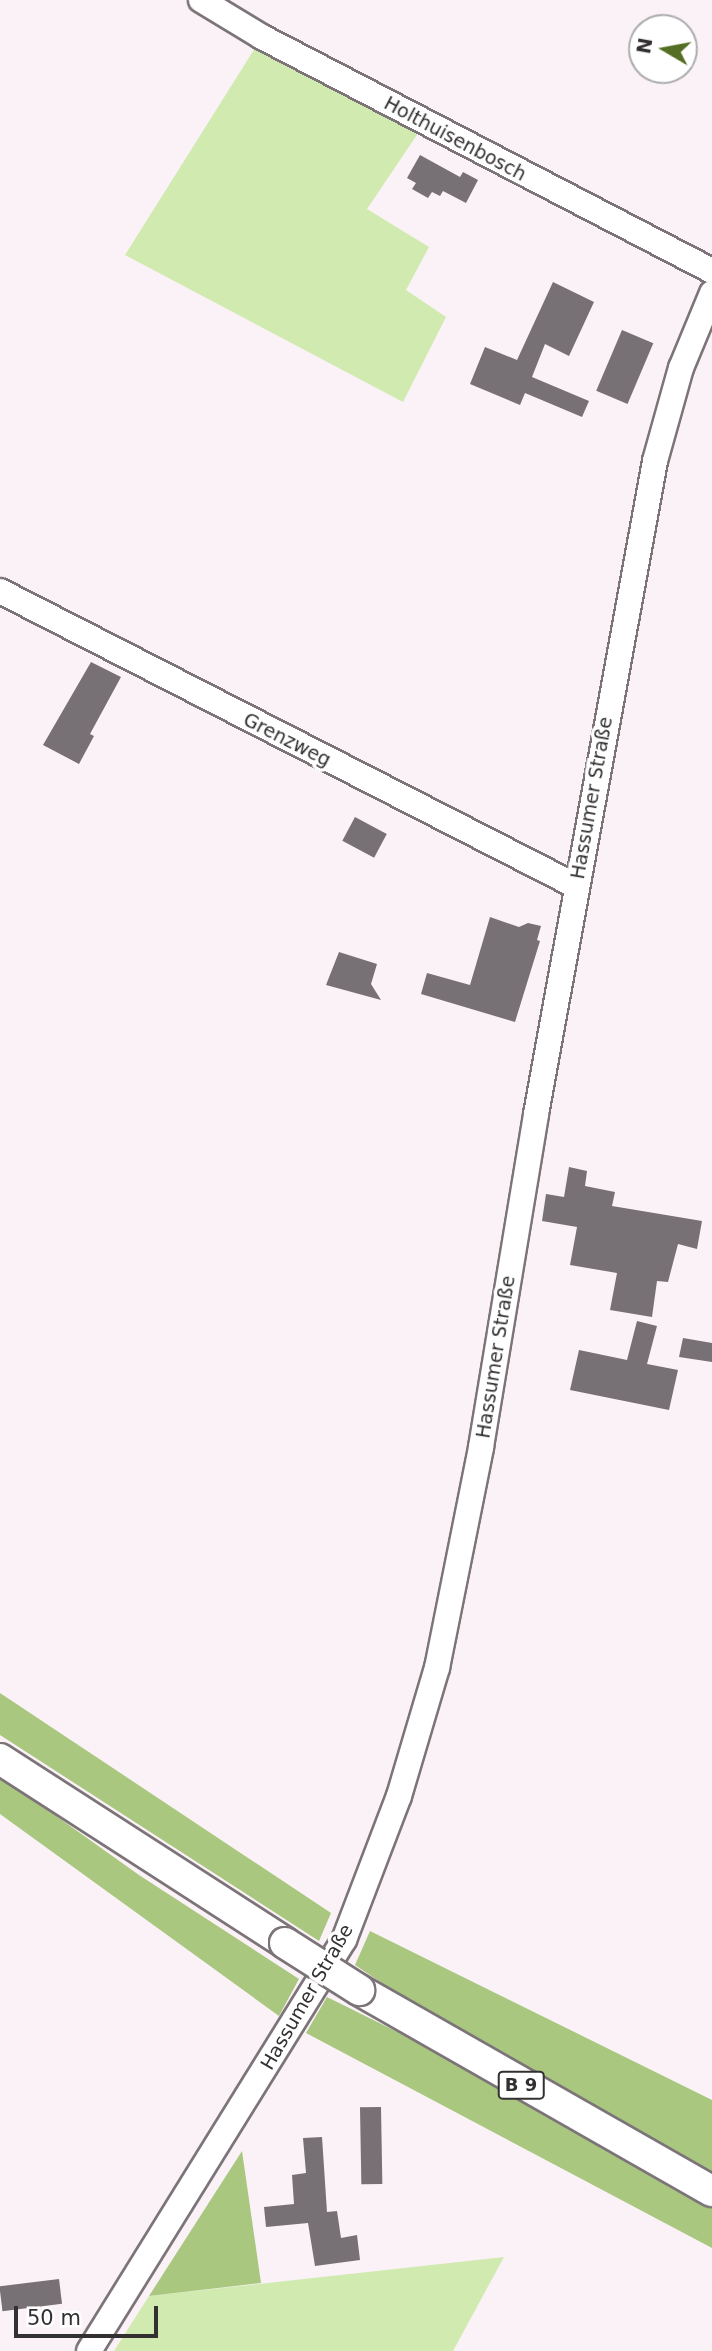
<!DOCTYPE html>
<html>
<head>
<meta charset="utf-8">
<style>
	body { margin:0 }
	#map { position:relative; width:712px; height:2351px; overflow:hidden; background:#faf2f7; font-family:"DejaVu Sans",sans-serif }
	div>[style] { position:absolute }
	.green>* { inset:0; background:#d1eaaf }
	.forest>* { inset:0; background:#a9c77e }
	.building>* { inset:0; background:#777074; transform-origin:0 0 }
	.roads { filter:drop-shadow(2px 0 #7c7479) drop-shadow(-2px 0 #7c7479) drop-shadow(0 2px #7c7479) drop-shadow(0 -2px #7c7479) }
	.minor>* { height:24px; margin:-12px; padding:0 12px; transform-origin:12px; border-radius:12px; background:#fff }
	.major>* { height:30px; margin:-15px; padding:0 15px; transform-origin:15px; border-radius:15px; background:#fff }
	.bridges { filter:drop-shadow(2px 0 #7c7479) drop-shadow(-2px 0 #7c7479) drop-shadow(0 2px #7c7479) drop-shadow(0 -2px #7c7479) }
	.major-bridge>* { height:30px; margin:-15px; padding:0 15px; transform-origin:15px; border-radius:15px; background:#fff }
	span { translate:-50% -50%; white-space:nowrap; text-align:center; line-height:1.15; -webkit-text-stroke:7px #fff; paint-order:stroke }
	.shield-label span { padding:2px 5px; background:#fff; border:2px solid; border-radius:5px; -webkit-text-stroke-width:0 }
	.shield-label { font-size:18px; color:#333032; font-weight:700 }
	.street-label { font-size:19px; color:#333032 }
	.north { position:absolute; left:628px; top:14px; width:70px; height:70px; box-sizing:border-box; background:#fff; border:2px solid #adacad; border-radius:50%; rotate:280deg; font-size:19px; font-weight:700; line-height:28px; text-align:center; color:#333032 }
	.north::after { content:''; display:block; margin:auto; width:24px; height:32px; background:#546f23; clip-path:polygon(50% 0,100% 100%,50% 72%,0 100%) }
	.scale { position:absolute; left:14px; top:2306px; width:144px; height:32px; box-sizing:border-box; border:4px solid #333032; border-top:0; padding-left:9px; font-size:21px; line-height:24px; white-space:nowrap; color:#333032; -webkit-text-stroke:5px #fff; paint-order:stroke }
</style>
</head>
<body>
<div id="map">
	<div class="green">
		<div style="clip-path:polygon(262px 37px,425px 123px,367px 209px,429px 247px,406px 290px,446px 317px,403px 402px,125px 255px)"></div>
		<div style="clip-path:polygon(504px 2257px,453px 2351px,114px 2351px,149px 2296px)"></div>
	</div>
	<div class="forest">
		<div style="clip-path:polygon(0 1693px,331px 1913px,319px 1941px,0 1735px)"></div>
		<div style="clip-path:polygon(0 1776px,139px 1875px,299px 1979px,279px 2016px,0 1814px)"></div>
		<div style="clip-path:polygon(370px 1931px,712px 2100px,712px 2172px,462px 2037px,355px 1965px)"></div>
		<div style="clip-path:polygon(327px 1997px,712px 2188px,712px 2248px,306px 2033px)"></div>
		<div style="clip-path:polygon(242px 2151px,261px 2283px,149px 2296px)"></div>
	</div>
	<div class="building">
		<div style="clip-path:polygon(420px 155px,460px 177px,463px 172px,478px 180px,466px 203px,443px 191px,440px 196px,432px 192px,428px 198px,412px 189px,416px 183px,407px 178px)"></div>
		<div style="clip-path:polygon(553px 282px,594px 302px,569px 356px,545px 344px,532px 377px,589px 401px,582px 417px,525px 393px,520px 405px,470px 384px,485px 347px,517px 360px)"></div>
		<div style="left:622px;top:330px;width:34px;height:66px;rotate:23deg"></div>
		<div style="clip-path:polygon(91px 662px,121px 677px,90px 734px,94px 736px,79px 764px,43px 745px)"></div>
		<div style="left:355px;top:817px;width:36px;height:27px;rotate:28deg"></div>
		<div style="clip-path:polygon(490px 917px,519px 927px,528px 923px,541px 926px,537px 940px,540px 941px,515px 1022px,421px 994px,427px 973px,470px 985px)"></div>
		<div style="clip-path:polygon(339px 952px,377px 964px,371px 984px,381px 1000px,326px 985px)"></div>
		<div style="clip-path:polygon(569px 1167px,587px 1171px,585px 1186px,615px 1192px,612px 1206px,702px 1221px,697px 1249px,678px 1244px,668px 1282px,657px 1281px,652px 1317px,610px 1310px,617px 1273px,570px 1265px,577px 1227px,542px 1221px,546px 1194px,564px 1197px)"></div>
		<div style="clip-path:polygon(637px 1321px,657px 1326px,647px 1364px,678px 1370px,669px 1410px,570px 1390px,579px 1350px,627px 1360px)"></div>
		<div style="clip-path:polygon(683px 1338px,712px 1343px,712px 1362px,679px 1357px)"></div>
		<div style="left:381px;top:2107px;width:77px;height:21px;rotate:89deg"></div>
		<div style="clip-path:polygon(322px 2137px,327px 2212px,337px 2211px,341px 2238px,357px 2235px,360px 2260px,315px 2266px,308px 2223px,266px 2227px,264px 2207px,294px 2204px,292px 2175px,306px 2173px,303px 2138px)"></div>
		<div style="left:59px;top:2279px;width:25px;height:60px;rotate:83deg"></div>
	</div>
	<div class="roads">
		<div class="minor">
			<div style="left:201px;top:0;width:71px;rotate:31.2deg"></div>
			<div style="left:262px;top:37px;width:507px;rotate:27.47deg"></div>
			<div style="left:0;top:591px;width:647px;rotate:27.12deg"></div>
			<div style="left:89px;top:2351px;width:484px;rotate:-58.2deg"></div>
			<div style="left:344px;top:1940px;width:154px;rotate:-69.1deg"></div>
			<div style="left:399px;top:1796px;width:134px;rotate:-73.5deg"></div>
			<div style="left:437px;top:1668px;width:225px;rotate:-78.7deg"></div>
			<div style="left:481px;top:1447px;width:338px;rotate:-80.6deg"></div>
			<div style="left:536px;top:1114px;width:664px;rotate:-79.67deg"></div>
			<div style="left:655px;top:461px;width:97px;rotate:-74.4deg"></div>
			<div style="left:681px;top:368px;width:81px;rotate:-67.5deg"></div>
		</div>
		<div class="major">
			<div style="left:0;top:1759px;width:339px;rotate:32.8deg"></div>
			<div style="left:359px;top:1990px;width:406px;rotate:29.7deg"></div>
		</div>
	</div>
	<div class="bridges">
		<div class="major-bridge">
			<div style="left:285px;top:1943px;width:88px;rotate:32.4deg"></div>
		</div>
	</div>
	<div class="shield-label">
		<span style="left:521px;top:2085px">B 9</span>
	</div>
	<div class="street-label">
		<span style="left:455px;top:139px;rotate:28deg">Holthuisenbosch</span>
		<span style="left:287px;top:740px;rotate:27deg">Grenzweg</span>
		<span style="left:592px;top:798px;rotate:-80deg">Hassumer Straße</span>
		<span style="left:496px;top:1357px;rotate:-81deg">Hassumer Straße</span>
		<span style="left:307px;top:1997px;rotate:-60deg">Hassumer Straße</span>
	</div>
	<div class="north">N</div>
	<div class="scale">50 m</div>
</div>
</body>
</html>
